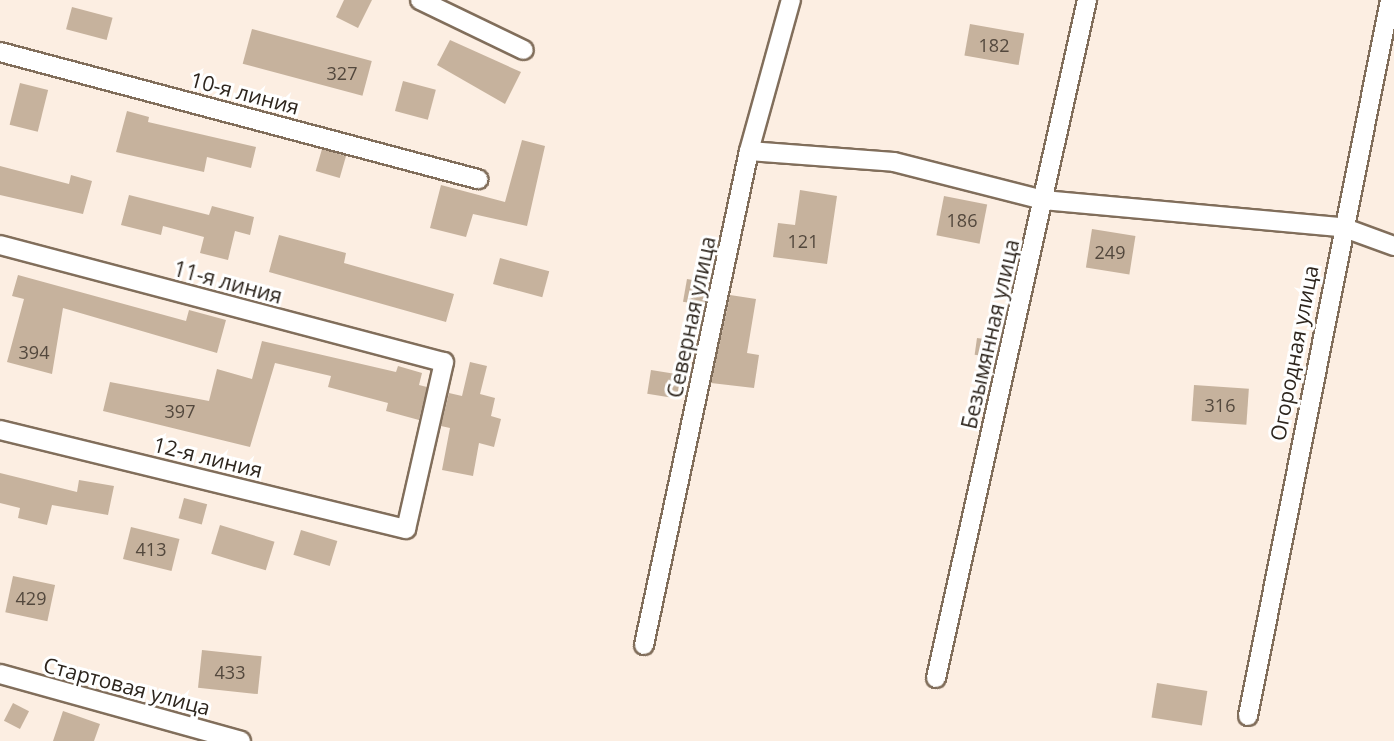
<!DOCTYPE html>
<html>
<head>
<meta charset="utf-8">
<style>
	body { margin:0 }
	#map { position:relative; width:1394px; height:741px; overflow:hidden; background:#fceee2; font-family:"Open Sans",sans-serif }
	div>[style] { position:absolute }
	.building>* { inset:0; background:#c6b29d; transform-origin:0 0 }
	.roads { filter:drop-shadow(2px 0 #816e5b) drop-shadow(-2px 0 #816e5b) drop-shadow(0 2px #816e5b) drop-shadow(0 -2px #816e5b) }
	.street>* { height:18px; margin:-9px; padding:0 9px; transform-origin:9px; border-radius:9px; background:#fff }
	span { translate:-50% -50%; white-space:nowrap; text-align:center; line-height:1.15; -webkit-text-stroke:6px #fff; paint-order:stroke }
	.number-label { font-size:18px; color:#53483d }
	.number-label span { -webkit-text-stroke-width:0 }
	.street-label { font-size:21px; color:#2d251d }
</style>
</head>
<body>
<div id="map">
	<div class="building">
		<div style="clip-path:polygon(344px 0,372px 0,358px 28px,336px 17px)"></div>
		<div style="left:72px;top:7px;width:42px;height:23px;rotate:15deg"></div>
		<div style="left:970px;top:24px;width:55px;height:32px;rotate:10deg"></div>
		<div style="left:252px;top:29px;width:124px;height:36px;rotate:15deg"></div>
		<div style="clip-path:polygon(450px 40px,521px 72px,505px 104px,437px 65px)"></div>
		<div style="left:403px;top:81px;width:34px;height:31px;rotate:15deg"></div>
		<div style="left:20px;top:83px;width:29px;height:43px;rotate:14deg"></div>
		<div style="clip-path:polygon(127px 111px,149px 117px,148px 122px,256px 147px,251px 168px,207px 157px,204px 172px,116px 152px)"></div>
		<div style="clip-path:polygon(522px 140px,545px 146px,527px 226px,473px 214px,466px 237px,430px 228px,441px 185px,505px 202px)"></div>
		<div style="left:322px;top:149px;width:25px;height:23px;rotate:16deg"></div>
		<div style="clip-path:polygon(0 166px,69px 184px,71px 175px,92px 181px,83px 214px,0 195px)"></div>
		<div style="clip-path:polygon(800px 190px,837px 196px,827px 264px,773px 257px,778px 223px,795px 225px)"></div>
		<div style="clip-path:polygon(129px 195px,209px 215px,212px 206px,254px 217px,250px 235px,235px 231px,228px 260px,200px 253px,204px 237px,163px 226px,161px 235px,121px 225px)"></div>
		<div style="left:944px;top:196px;width:44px;height:40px;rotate:11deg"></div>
		<div style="left:1092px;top:229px;width:44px;height:39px;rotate:9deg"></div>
		<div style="clip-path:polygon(279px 235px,346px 253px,344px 263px,454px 294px,446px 322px,269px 272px)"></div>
		<div style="left:500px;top:258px;width:51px;height:27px;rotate:15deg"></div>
		<div style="clip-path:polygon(18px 275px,186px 321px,189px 310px,226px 320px,217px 353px,63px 308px,52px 374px,7px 362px,24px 299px,12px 296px)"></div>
		<div style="left:687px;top:279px;width:22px;height:23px;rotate:10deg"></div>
		<div style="clip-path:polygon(730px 295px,756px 299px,747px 353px,759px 355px,754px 388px,711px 383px)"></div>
		<div style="left:977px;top:338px;width:22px;height:17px;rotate:8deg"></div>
		<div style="clip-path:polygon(262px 341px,396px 372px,398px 366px,422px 373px,419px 385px,427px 387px,419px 420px,386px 411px,388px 403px,328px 387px,331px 376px,275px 363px,250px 447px,103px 411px,110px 382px,209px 401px,217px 369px,252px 379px)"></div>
		<div style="clip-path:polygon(470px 362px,487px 366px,480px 394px,495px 398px,491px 416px,501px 419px,494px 447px,479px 443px,473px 476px,442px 470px,450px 428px,441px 426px,449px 393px,462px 396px)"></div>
		<div style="left:651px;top:370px;width:30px;height:24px;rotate:9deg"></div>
		<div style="left:1194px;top:385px;width:55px;height:36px;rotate:4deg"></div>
		<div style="clip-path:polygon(0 473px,77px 492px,79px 480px,114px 486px,108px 515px,52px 505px,47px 525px,18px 518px,20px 508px,0 503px)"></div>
		<div style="left:184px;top:498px;width:24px;height:21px;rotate:15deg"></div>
		<div style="left:220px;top:525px;width:57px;height:30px;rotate:17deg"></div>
		<div style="left:131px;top:527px;width:50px;height:33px;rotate:14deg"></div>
		<div style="left:301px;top:530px;width:38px;height:26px;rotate:17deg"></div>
		<div style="left:13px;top:576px;width:43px;height:37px;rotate:12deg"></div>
		<div style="left:202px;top:650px;width:60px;height:38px;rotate:6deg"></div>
		<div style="left:1157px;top:683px;width:51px;height:35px;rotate:9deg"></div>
		<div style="left:13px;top:703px;width:18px;height:20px;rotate:27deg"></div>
		<div style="clip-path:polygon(63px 711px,100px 724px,94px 741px,53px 741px)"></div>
	</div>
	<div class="roads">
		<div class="street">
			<div style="left:420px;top:0;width:115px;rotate:25.7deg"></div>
			<div style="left:0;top:52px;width:495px;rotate:14.9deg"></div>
			<div style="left:749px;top:151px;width:145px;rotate:4.3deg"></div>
			<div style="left:894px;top:162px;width:154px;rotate:14.3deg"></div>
			<div style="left:1043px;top:200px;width:300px;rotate:5.2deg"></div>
			<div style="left:1342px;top:227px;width:55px;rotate:20.1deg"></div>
			<div style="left:0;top:245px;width:459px;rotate:14.8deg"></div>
			<div style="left:444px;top:362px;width:171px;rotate:102.8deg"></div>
			<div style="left:406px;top:529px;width:418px;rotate:-166.3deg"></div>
			<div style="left:644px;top:645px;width:505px;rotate:-78deg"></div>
			<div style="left:749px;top:151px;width:157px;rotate:-74.5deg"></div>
			<div style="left:0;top:674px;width:250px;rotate:15.5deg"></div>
			<div style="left:936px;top:678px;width:695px;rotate:-77.44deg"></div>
			<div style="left:1248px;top:716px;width:730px;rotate:-78.78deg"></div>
		</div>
	</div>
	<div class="number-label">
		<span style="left:994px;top:45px">182</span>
		<span style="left:342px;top:73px">327</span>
		<span style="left:962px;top:220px">186</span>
		<span style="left:803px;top:241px">121</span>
		<span style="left:1110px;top:252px">249</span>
		<span style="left:34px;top:352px">394</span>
		<span style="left:1220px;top:405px">316</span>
		<span style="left:180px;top:411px">397</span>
		<span style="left:151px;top:549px">413</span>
		<span style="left:31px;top:598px">429</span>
		<span style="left:230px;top:672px">433</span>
	</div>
	<div class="street-label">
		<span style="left:245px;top:93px;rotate:15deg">10-я линия</span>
		<span style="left:228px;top:282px;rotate:15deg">11-я линия</span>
		<span style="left:691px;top:317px;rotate:-78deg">Северная улица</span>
		<span style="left:990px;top:334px;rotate:-77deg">Безымянная улица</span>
		<span style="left:1294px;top:353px;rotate:-79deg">Огородная улица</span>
		<span style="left:208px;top:457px;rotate:14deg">12-я линия</span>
		<span style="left:127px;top:686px;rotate:15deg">Стартовая улица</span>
	</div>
</div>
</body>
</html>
